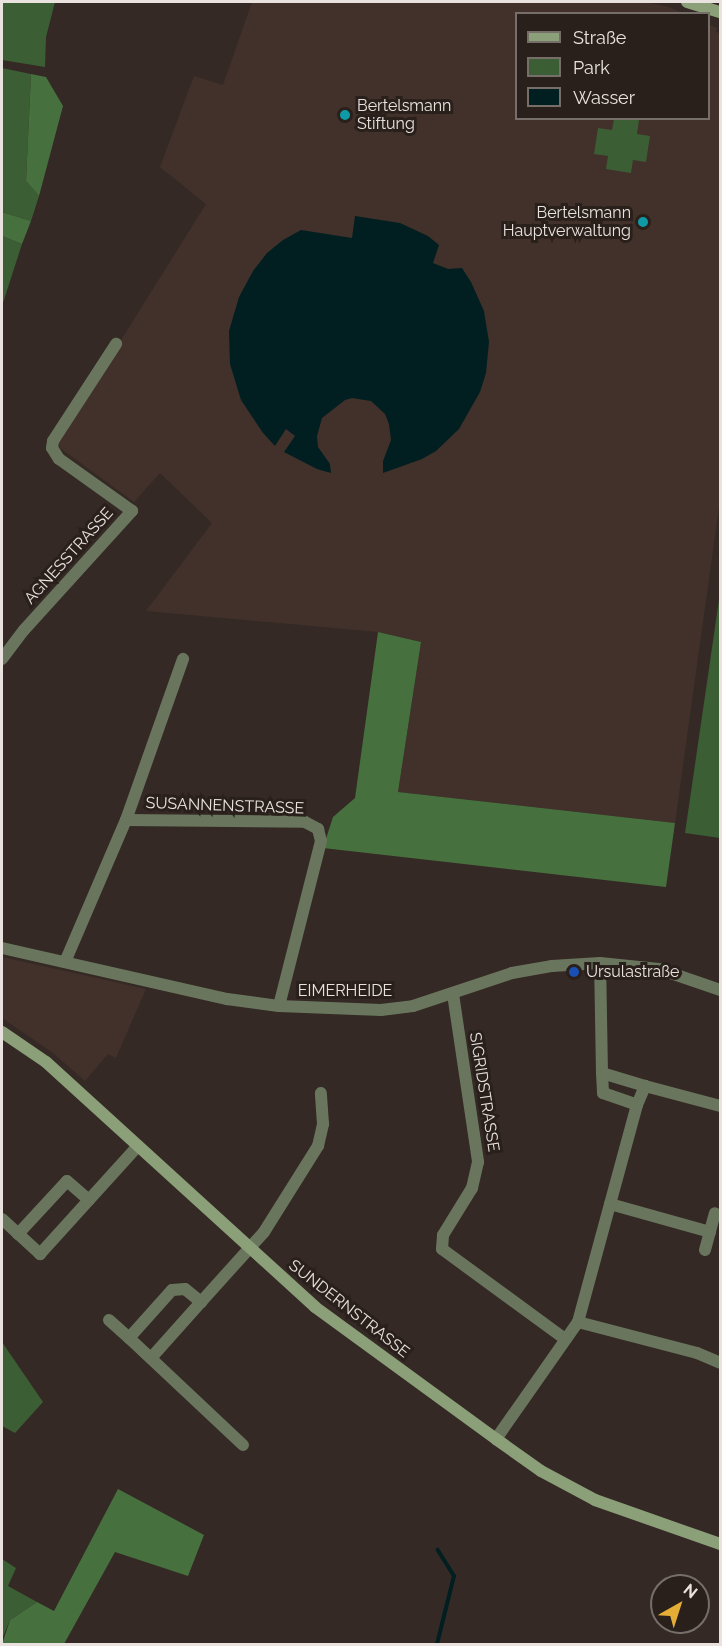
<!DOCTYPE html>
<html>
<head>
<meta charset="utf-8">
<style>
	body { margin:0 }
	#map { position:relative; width:722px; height:1646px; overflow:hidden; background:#342925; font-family:Raleway,sans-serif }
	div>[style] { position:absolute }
	.built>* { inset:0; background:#41312a }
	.green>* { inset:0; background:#3b5e34 }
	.forest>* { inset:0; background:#47703f }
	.water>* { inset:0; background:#011f21 }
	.stream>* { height:4px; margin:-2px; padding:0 2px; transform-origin:2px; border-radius:2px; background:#011f21 }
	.street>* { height:12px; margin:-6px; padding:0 6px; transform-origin:6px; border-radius:6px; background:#69765d }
	.secondary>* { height:12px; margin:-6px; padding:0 6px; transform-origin:6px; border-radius:6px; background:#8b9f78 }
	.dots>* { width:16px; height:16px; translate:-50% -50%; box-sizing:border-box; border:3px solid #2a201b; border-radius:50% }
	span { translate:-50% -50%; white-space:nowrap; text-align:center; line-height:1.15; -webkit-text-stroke:6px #2a201b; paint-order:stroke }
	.poi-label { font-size:16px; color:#e9e2df }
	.left { translate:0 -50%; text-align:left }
	.right { translate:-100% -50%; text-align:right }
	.street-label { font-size:16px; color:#e9e2df }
	.frame { position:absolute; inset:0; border:3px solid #e9e2df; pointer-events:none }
	.legend { position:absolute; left:515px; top:12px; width:195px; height:108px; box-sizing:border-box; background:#2a201b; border:2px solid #766e69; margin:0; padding:8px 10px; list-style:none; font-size:18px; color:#e9e2df }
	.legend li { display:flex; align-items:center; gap:12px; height:30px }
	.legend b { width:30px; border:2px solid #766e69 }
	.north { position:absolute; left:650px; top:1574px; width:60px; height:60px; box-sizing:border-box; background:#2a201b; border:2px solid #766e69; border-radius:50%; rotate:39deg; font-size:16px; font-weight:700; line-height:24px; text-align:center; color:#e9e2df }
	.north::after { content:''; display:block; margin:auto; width:21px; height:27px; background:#e4ad35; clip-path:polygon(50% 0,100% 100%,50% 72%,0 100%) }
</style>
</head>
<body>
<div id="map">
	<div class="built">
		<div style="clip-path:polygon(252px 2px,646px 2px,669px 7px,682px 13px,516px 14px,516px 118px,708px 118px,709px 25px,717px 28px,716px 32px,720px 33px,720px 500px,675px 823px,398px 792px,421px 642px,378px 632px,146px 611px,212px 523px,160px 473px,134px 502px,60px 448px,58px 441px,206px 204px,160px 167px,194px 76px,223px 85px)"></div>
		<div style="clip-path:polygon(2px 957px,146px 989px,116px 1058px,108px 1054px,85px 1081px,53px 1053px,2px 1018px)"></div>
	</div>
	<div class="green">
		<div style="clip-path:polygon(2px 2px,55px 2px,46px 37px,45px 67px,2px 60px)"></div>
		<div style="clip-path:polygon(2px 68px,31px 74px,26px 181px,39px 196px,31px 221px,2px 212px)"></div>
		<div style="clip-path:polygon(614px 119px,639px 120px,637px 134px,650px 136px,646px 162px,633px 160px,631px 173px,606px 169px,608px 156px,594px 154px,598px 128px,612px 130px)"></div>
		<div style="clip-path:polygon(2px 236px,22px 244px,2px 306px)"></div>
		<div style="clip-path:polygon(720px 593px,720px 838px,685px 833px)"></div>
		<div style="clip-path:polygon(2px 1342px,43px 1402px,15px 1433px,2px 1426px)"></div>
		<div style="clip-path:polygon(2px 1559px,16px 1568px,8px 1586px,37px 1602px,10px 1620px,2px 1639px)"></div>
	</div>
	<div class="forest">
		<div style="clip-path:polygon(31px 74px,46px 77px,63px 106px,39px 196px,26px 181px)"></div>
		<div style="clip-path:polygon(2px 212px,31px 221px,22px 244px,2px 236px)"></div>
		<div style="clip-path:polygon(378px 632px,421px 642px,398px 792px,675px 823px,666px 887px,323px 848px,333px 817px,355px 798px)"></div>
		<div style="clip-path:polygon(118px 1489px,204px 1535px,188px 1576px,115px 1552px,64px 1644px,2px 1644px,10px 1620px,37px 1602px,54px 1611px)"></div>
	</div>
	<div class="water">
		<div style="clip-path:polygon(355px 216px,400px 223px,428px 236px,439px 245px,433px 263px,448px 269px,462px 268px,471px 282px,484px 311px,489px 342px,486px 373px,480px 392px,459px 429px,436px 451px,422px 459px,383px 473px,383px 461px,391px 440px,389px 424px,385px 414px,371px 401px,352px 398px,345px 400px,322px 418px,317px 436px,318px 447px,330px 464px,331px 473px,317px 469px,284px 452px,295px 436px,286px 429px,275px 446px,263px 433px,241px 400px,230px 364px,229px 331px,239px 297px,253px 271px,267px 253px,283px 240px,301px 230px,352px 238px)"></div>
	</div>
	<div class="stream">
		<div style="left:437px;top:1644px;width:70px;rotate:-76deg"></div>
		<div style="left:454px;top:1576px;width:31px;rotate:-122deg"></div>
	</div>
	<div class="street">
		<div style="left:2px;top:659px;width:36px;rotate:-53deg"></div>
		<div style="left:24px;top:630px;width:161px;rotate:-47.8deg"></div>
		<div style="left:132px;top:511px;width:90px;rotate:-144.5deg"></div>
		<div style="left:59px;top:459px;width:13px;rotate:-122deg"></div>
		<div style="left:52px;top:448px;width:7px;rotate:-82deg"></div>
		<div style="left:53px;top:441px;width:116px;rotate:-57deg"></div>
		<div style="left:126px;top:820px;width:179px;rotate:0.6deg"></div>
		<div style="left:305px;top:822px;width:15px;rotate:28deg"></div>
		<div style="left:318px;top:829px;width:12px;rotate:76deg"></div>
		<div style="left:321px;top:841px;width:170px;rotate:104.3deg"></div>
		<div style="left:2px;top:948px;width:231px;rotate:12.8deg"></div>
		<div style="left:227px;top:999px;width:52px;rotate:7.7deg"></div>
		<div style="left:279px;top:1006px;width:102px;rotate:2.2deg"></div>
		<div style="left:381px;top:1010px;width:32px;rotate:-7deg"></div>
		<div style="left:413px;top:1006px;width:104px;rotate:-18.4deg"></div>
		<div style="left:512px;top:973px;width:41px;rotate:-9.9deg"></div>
		<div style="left:552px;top:966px;width:48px;rotate:-3.6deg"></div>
		<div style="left:600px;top:963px;width:59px;rotate:5.8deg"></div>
		<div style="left:659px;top:969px;width:65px;rotate:19deg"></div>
		<div style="left:65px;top:962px;width:155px;rotate:-66.8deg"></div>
		<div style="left:126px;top:820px;width:171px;rotate:-70.5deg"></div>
		<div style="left:453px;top:994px;width:170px;rotate:81.5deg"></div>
		<div style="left:478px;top:1162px;width:27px;rotate:103deg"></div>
		<div style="left:472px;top:1188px;width:55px;rotate:121.7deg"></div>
		<div style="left:443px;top:1235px;width:14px;rotate:94deg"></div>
		<div style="left:442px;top:1249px;width:152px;rotate:36.2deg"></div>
		<div style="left:602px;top:1073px;width:20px;rotate:87deg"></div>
		<div style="left:603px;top:1093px;width:36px;rotate:19deg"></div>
		<div style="left:645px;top:1086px;width:78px;rotate:14.9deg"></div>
		<div style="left:610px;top:1204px;width:104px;rotate:15.6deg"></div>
		<div style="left:2px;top:1219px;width:52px;rotate:42.6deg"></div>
		<div style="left:40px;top:1254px;width:146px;rotate:-47.8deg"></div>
		<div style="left:18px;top:1234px;width:72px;rotate:-47.2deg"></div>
		<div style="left:67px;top:1181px;width:29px;rotate:41deg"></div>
		<div style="left:705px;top:1250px;width:38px;rotate:-75deg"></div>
		<div style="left:109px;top:1320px;width:27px;rotate:42deg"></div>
		<div style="left:578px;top:1322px;width:123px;rotate:14.6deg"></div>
		<div style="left:697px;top:1353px;width:25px;rotate:23deg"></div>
		<div style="left:151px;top:1358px;width:75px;rotate:-48.2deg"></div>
		<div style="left:496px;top:1439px;width:143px;rotate:-55deg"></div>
		<div style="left:578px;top:1322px;width:225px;rotate:-74.8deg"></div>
		<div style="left:637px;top:1105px;width:21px;rotate:-67deg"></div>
		<div style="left:645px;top:1086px;width:45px;rotate:-163.2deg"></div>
		<div style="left:602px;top:1073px;width:110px;rotate:-91deg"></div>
		<div style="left:243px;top:1445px;width:156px;rotate:-136.8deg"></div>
		<div style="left:129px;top:1338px;width:64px;rotate:-48.1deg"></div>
		<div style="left:172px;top:1290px;width:13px;rotate:-4deg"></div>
		<div style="left:185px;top:1289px;width:21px;rotate:39deg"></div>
		<div style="left:201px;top:1302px;width:94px;rotate:-48deg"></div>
		<div style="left:264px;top:1232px;width:102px;rotate:-57.9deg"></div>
		<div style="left:318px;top:1146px;width:23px;rotate:-77deg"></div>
		<div style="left:323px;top:1124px;width:31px;rotate:-94deg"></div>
	</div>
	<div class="secondary">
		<div style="left:687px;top:2px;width:34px;rotate:17deg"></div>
		<div style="left:2px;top:1032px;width:53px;rotate:34.3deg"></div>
		<div style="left:46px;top:1062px;width:364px;rotate:42.3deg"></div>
		<div style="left:315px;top:1307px;width:224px;rotate:36.1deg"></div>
		<div style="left:496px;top:1439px;width:55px;rotate:35.4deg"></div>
		<div style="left:541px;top:1471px;width:61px;rotate:28.2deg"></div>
		<div style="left:595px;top:1500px;width:133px;rotate:19.4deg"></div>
	</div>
	<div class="dots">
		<div style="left:345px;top:115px;background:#0f9aa8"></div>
		<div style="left:643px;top:222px;background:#0f9aa8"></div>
		<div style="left:574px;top:972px;background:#1a4fb4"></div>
	</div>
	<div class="poi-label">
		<span class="left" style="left:357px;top:115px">Bertelsmann<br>Stiftung</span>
		<span class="right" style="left:631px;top:222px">Bertelsmann<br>Hauptverwaltung</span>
		<span class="left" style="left:586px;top:972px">Ursulastraße</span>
	</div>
	<div class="street-label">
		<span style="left:69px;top:556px;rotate:-48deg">AGNESSTRASSE</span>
		<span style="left:225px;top:806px;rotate:2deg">SUSANNENSTRASSE</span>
		<span style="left:345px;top:991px">EIMERHEIDE</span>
		<span style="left:484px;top:1092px;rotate:81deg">SIGRIDSTRASSE</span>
		<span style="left:349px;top:1309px;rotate:38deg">SUNDERNSTRASSE</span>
	</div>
	<div class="frame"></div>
	<ul class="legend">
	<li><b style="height:8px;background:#8b9f78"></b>Straße</li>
	<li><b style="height:16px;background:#3b5e34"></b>Park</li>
	<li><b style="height:16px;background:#011f21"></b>Wasser</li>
	</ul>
	<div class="north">N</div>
</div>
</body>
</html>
